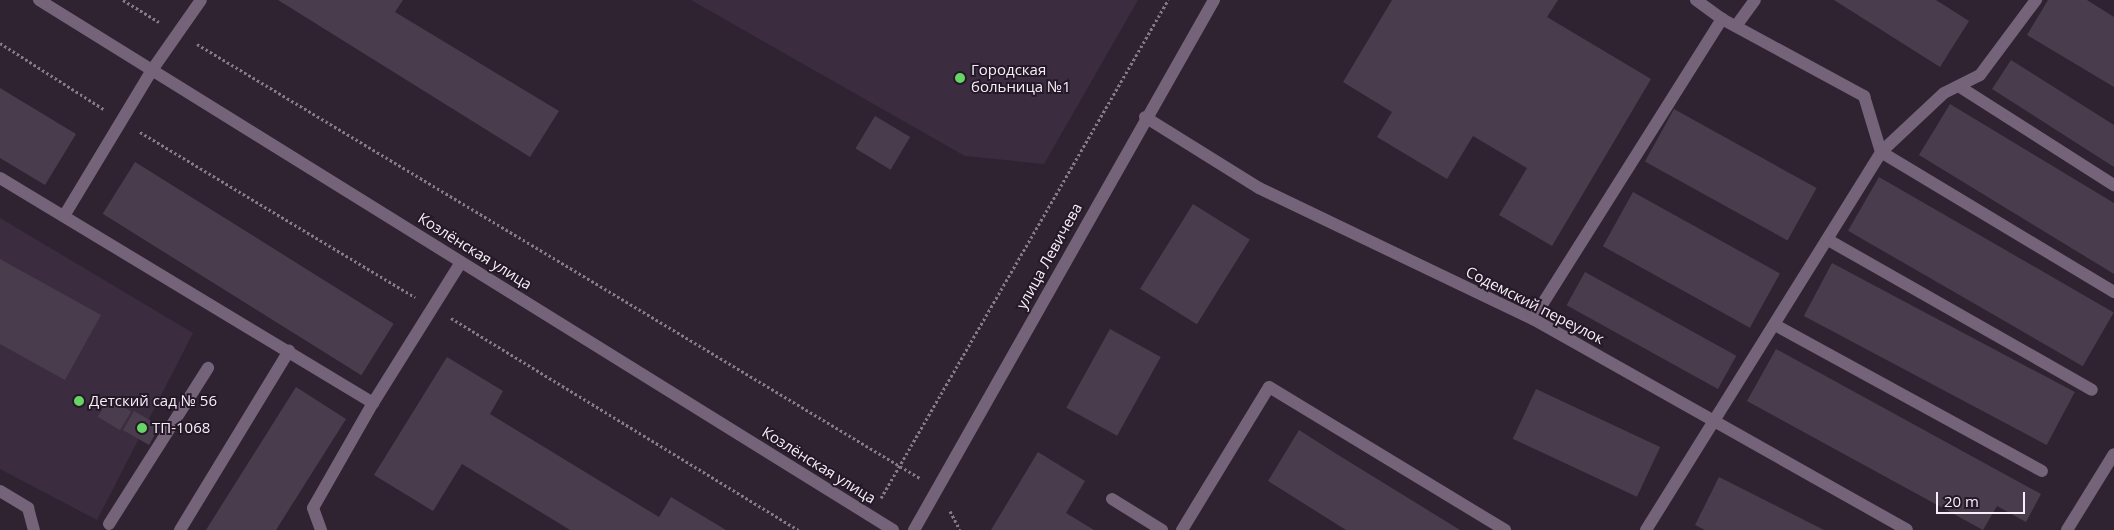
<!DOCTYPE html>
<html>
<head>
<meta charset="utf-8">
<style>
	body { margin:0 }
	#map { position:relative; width:2114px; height:530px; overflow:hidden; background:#2f2332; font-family:"Open Sans",sans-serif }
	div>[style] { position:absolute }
	.built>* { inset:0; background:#3c2c40 }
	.building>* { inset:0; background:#493c4c; transform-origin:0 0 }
	.path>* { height:3px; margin-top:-1.5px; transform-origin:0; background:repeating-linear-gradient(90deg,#857b88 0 2.5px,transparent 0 5px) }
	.minor>* { height:12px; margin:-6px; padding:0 6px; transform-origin:6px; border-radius:6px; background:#75637a }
	.dots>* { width:14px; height:14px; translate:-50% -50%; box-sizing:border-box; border:2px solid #251928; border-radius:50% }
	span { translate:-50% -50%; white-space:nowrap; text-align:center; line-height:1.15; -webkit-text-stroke:4px #251928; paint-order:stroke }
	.poi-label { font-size:15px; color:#f6eef8 }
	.left { translate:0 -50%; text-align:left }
	.street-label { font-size:15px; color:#f6eef8 }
	.scale { position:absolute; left:1936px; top:492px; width:89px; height:22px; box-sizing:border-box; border:2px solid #f6eef8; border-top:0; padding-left:6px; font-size:15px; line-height:18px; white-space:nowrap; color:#f6eef8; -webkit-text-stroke:4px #251928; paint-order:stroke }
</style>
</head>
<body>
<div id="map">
	<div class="built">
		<div style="clip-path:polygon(691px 0,1138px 0,1044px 164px,965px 156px)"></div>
		<div style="clip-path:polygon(0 218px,193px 333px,97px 520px,0 469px)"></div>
	</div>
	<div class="building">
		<div style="clip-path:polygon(278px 0,403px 0,395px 12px,559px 111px,530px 157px)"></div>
		<div style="clip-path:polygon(1392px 0,1558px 0,1547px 17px,1651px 79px,1552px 246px,1499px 215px,1527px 168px,1473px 136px,1447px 179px,1377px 137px,1392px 112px,1343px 82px)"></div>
		<div style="clip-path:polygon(1834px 0,1936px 0,1969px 21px,1940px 67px)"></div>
		<div style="clip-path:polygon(2048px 0,2087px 0,2114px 17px,2114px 87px,2027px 35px)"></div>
		<div style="clip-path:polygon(2011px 60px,2114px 125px,2114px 167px,1992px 89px)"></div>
		<div style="clip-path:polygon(0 88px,76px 134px,45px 185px,0 158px)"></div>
		<div style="clip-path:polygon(1950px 104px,2114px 203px,2114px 274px,1919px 155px)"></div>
		<div style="left:1674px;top:109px;width:163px;height:60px;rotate:29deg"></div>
		<div style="left:875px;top:116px;width:41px;height:38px;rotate:31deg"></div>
		<div style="left:135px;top:162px;width:305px;height:61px;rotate:32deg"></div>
		<div style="left:1879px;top:177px;width:271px;height:62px;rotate:30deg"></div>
		<div style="left:1633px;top:192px;width:168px;height:62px;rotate:29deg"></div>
		<div style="left:1193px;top:204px;width:67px;height:100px;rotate:32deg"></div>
		<div style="clip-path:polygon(0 259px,101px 315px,65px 380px,0 344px)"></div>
		<div style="left:1832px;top:263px;width:275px;height:60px;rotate:28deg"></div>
		<div style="left:1585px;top:272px;width:173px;height:38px;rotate:29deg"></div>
		<div style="left:1110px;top:329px;width:58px;height:90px;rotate:29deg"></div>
		<div style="clip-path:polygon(1776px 349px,2041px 494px,2026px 522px,1997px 506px,1983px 530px,1747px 401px)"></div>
		<div style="clip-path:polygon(447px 357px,503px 391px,490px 414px,659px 517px,671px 497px,726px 530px,570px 530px,462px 464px,433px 511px,374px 475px)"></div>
		<div style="clip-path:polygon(296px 387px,346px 419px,276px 530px,206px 530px)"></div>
		<div style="left:1536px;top:389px;width:137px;height:55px;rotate:25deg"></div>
		<div style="left:109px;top:398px;width:26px;height:22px;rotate:31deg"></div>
		<div style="left:134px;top:411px;width:30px;height:22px;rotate:30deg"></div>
		<div style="clip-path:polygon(1299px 430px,1335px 453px,1460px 530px,1346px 530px,1268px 481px)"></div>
		<div style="clip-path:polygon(1038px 452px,1085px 481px,1066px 513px,1094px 530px,991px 530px)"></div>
		<div style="clip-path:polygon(1719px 477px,1824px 530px,1705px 530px,1695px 525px)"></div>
	</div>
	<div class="path">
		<div style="left:123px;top:0;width:42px;rotate:31.4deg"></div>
		<div style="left:0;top:43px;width:125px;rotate:32.5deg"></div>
		<div style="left:197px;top:44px;width:843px;rotate:30.98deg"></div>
		<div style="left:140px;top:132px;width:321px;rotate:31deg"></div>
		<div style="left:451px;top:318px;width:407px;rotate:31.4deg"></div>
		<div style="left:881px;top:498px;width:575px;rotate:-60.04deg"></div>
		<div style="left:950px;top:511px;width:21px;rotate:62deg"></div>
	</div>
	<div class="minor">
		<div style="left:39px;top:0;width:1005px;rotate:31.82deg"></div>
		<div style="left:1696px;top:0;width:32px;rotate:36deg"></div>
		<div style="left:1736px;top:26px;width:32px;rotate:-54deg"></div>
		<div style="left:1960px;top:87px;width:183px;rotate:32.5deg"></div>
		<div style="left:1145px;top:117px;width:134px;rotate:31.9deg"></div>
		<div style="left:1259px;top:188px;width:304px;rotate:25.6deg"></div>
		<div style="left:1533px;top:319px;width:429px;rotate:29.4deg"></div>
		<div style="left:0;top:178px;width:436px;rotate:31.1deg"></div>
		<div style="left:373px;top:403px;width:166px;rotate:-58deg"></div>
		<div style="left:64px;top:216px;width:170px;rotate:-58.9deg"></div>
		<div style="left:152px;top:70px;width:85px;rotate:-55deg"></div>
		<div style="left:1830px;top:241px;width:301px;rotate:29.6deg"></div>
		<div style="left:1533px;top:319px;width:355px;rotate:-57.8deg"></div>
		<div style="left:1722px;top:19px;width:162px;rotate:28.5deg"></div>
		<div style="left:1864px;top:96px;width:59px;rotate:73.1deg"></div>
		<div style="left:1881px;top:152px;width:86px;rotate:-43.1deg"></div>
		<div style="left:1944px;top:93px;width:40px;rotate:-26.6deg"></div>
		<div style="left:1980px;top:75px;width:94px;rotate:-53.3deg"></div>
		<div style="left:1777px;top:326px;width:302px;rotate:28.7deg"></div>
		<div style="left:0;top:491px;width:33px;rotate:31deg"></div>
		<div style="left:28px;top:508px;width:23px;rotate:75deg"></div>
		<div style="left:1112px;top:499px;width:59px;rotate:31.8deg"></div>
		<div style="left:109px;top:524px;width:185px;rotate:-57.6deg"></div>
		<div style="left:180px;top:530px;width:210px;rotate:-58.7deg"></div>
		<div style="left:321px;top:530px;width:23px;rotate:-110deg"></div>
		<div style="left:313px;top:508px;width:121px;rotate:-60.3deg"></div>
		<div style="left:914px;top:530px;width:609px;rotate:-60.49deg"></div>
		<div style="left:1182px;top:530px;width:167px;rotate:-58.7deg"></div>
		<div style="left:1269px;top:387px;width:276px;rotate:31.2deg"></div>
		<div style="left:1646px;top:530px;width:445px;rotate:-58.1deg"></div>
		<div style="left:1881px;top:152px;width:272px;rotate:31deg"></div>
		<div style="left:2067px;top:530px;width:89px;rotate:-58.3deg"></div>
	</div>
	<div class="dots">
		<div style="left:960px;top:78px;background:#67d466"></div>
		<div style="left:79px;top:401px;background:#67d466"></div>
		<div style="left:142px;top:428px;background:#67d466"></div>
	</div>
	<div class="poi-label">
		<span class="left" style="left:971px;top:78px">Городская<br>больница №1</span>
		<span class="left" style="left:89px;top:401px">Детский сад № 56</span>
		<span class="left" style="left:152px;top:428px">ТП-1068</span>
	</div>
	<div class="street-label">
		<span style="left:475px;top:251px;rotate:32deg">Козлёнская улица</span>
		<span style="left:1049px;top:256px;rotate:-61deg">улица Левичева</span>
		<span style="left:1535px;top:305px;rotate:27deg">Содемский переулок</span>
		<span style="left:819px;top:465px;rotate:32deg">Козлёнская улица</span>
	</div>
	<div class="scale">20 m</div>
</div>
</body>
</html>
